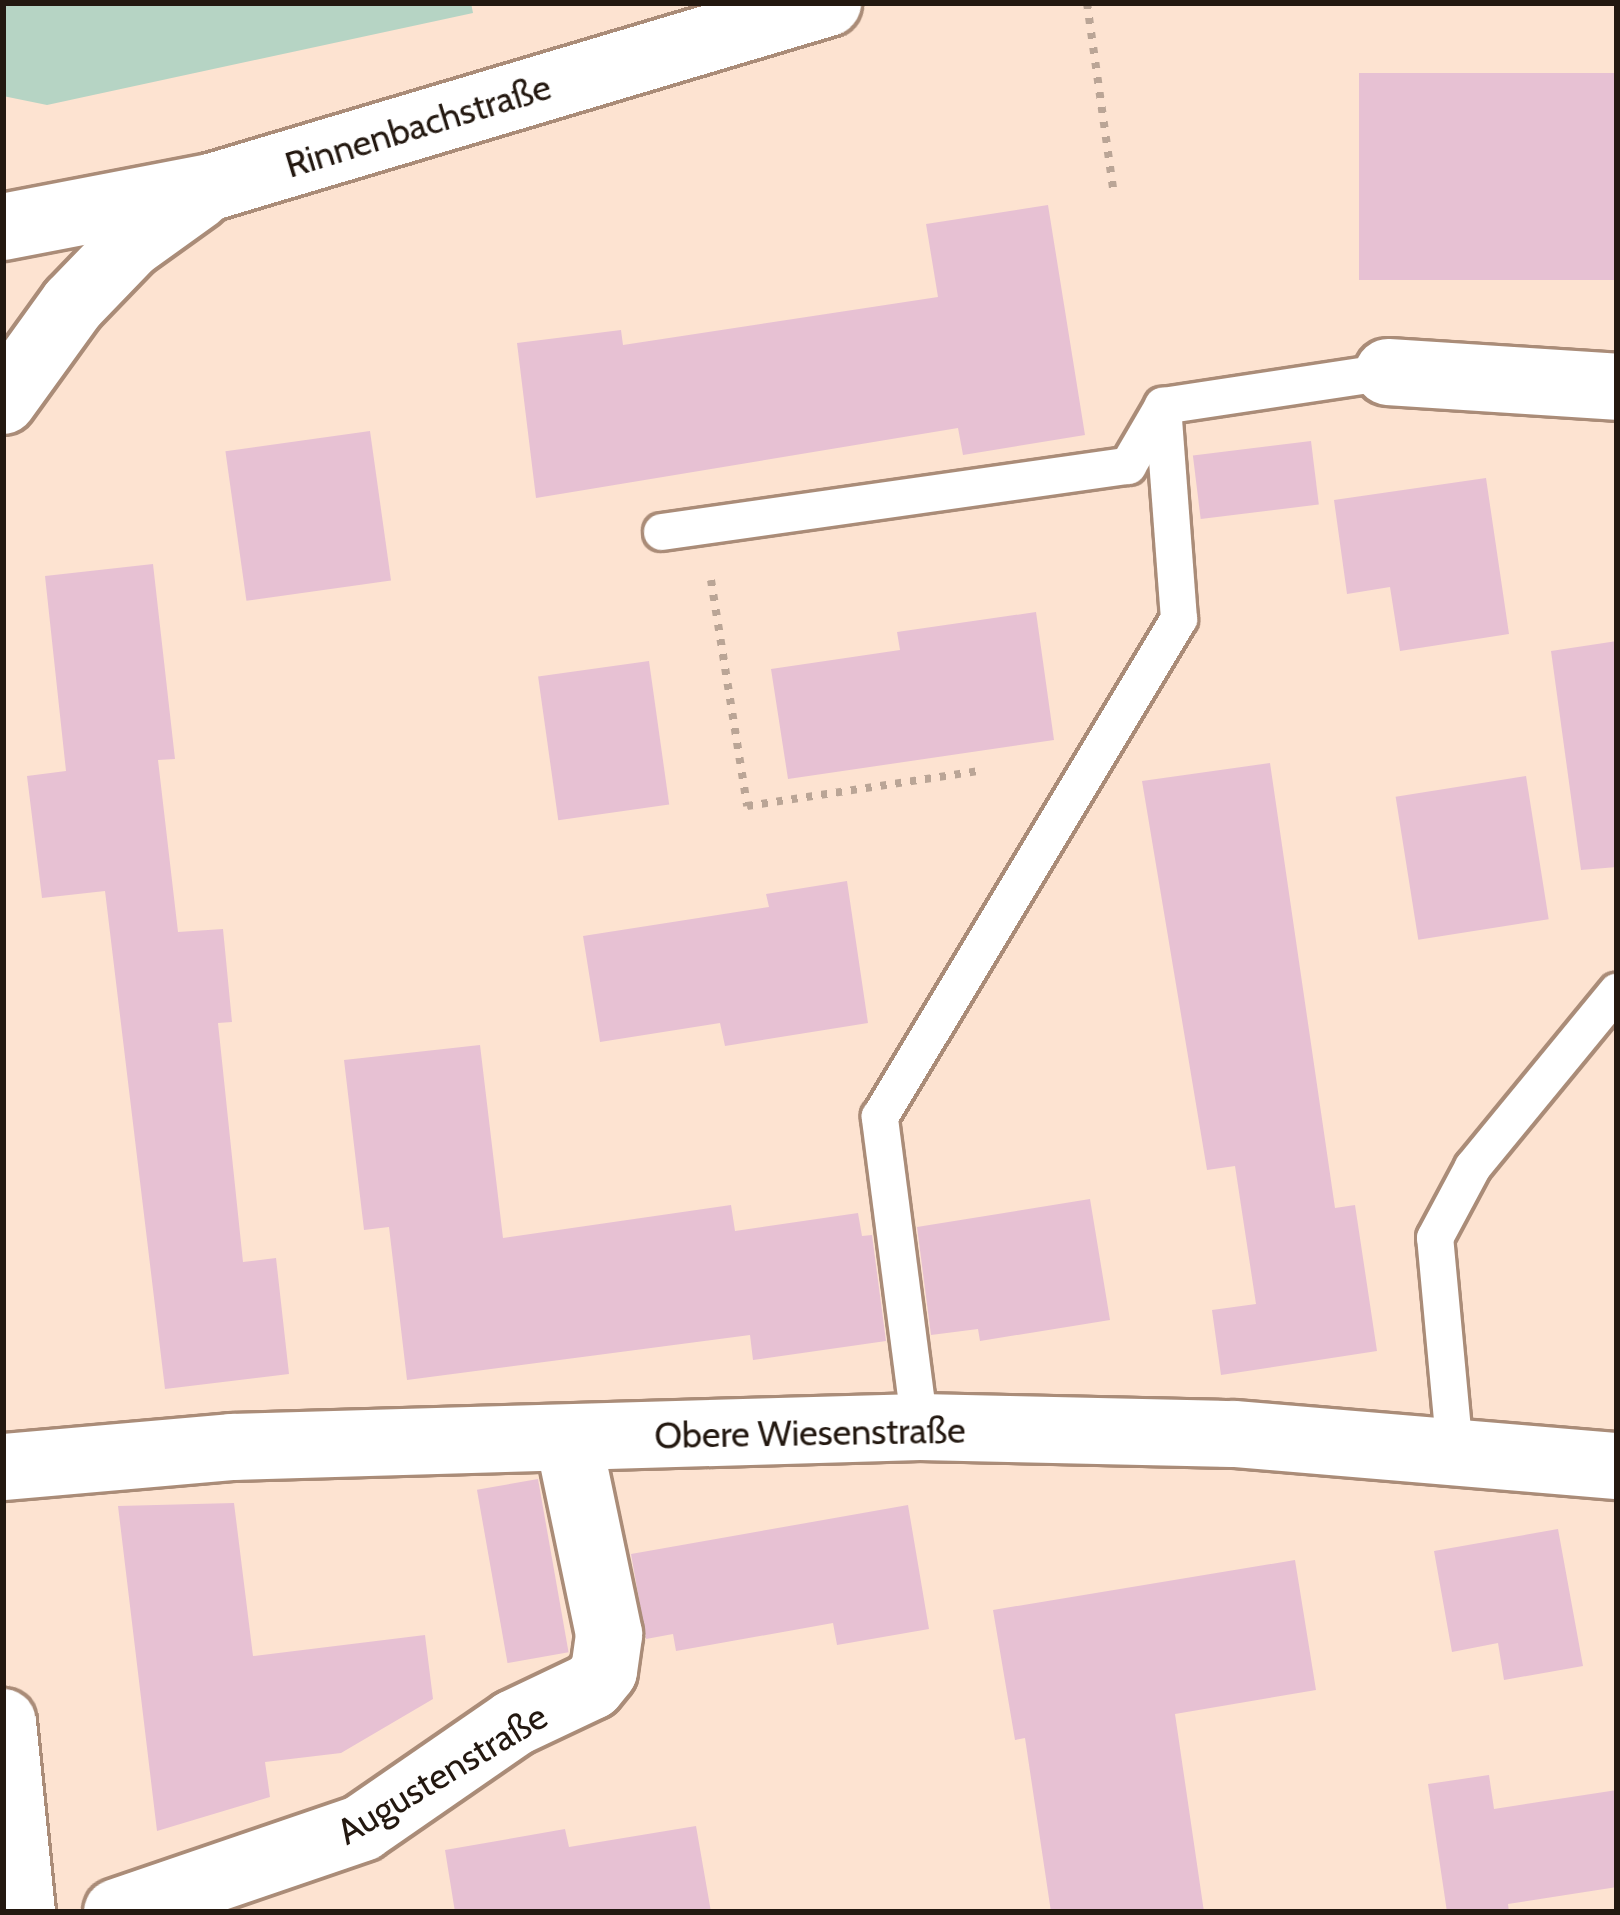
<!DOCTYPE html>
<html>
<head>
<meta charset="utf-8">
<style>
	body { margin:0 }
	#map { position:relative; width:1620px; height:1915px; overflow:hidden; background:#fde3d1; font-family:Cabin,sans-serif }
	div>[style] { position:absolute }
	.green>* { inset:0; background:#b6d4c4 }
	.building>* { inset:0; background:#e7c1d3; transform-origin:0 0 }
	.path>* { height:8px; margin-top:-4px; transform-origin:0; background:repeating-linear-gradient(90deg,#baa596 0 6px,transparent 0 15px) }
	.roads { filter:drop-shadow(3px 0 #aa8c78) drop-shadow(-3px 0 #aa8c78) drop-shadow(0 3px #aa8c78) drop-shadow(0 -3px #aa8c78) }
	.service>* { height:36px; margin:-18px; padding:0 18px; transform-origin:18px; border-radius:18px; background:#fff }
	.minor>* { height:66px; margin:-33px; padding:0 33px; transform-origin:33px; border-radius:33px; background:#fff }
	.secondary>* { height:66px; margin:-33px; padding:0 33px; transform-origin:33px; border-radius:33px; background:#fff }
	span { translate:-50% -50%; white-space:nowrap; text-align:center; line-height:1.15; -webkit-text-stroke:12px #fff; paint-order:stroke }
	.street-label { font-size:36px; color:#231810 }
	.frame { position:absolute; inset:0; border:6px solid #231810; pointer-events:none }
</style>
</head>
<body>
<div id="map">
	<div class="green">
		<div style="clip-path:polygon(3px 3px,471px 3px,473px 13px,47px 105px,3px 96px)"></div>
	</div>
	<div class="building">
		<div style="left:1617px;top:73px;width:207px;height:258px;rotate:90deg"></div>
		<div style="clip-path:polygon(1048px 205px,1085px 435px,963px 455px,958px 428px,536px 498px,517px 343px,621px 330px,623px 345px,938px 297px,926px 224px)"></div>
		<div style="left:370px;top:431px;width:151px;height:146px;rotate:82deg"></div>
		<div style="left:1311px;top:441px;width:64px;height:119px;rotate:83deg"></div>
		<div style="clip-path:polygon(1486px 478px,1509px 634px,1400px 651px,1390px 587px,1347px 594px,1334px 500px)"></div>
		<div style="clip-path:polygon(153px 564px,175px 759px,158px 760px,178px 932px,223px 929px,232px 1022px,218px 1023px,243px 1262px,276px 1258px,289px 1374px,165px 1389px,105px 891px,42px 898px,27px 776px,66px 771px,45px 576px)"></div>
		<div style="clip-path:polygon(1036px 612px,1054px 740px,788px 779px,771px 669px,900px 650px,897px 632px)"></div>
		<div style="clip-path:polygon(1617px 641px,1617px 867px,1581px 870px,1551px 651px)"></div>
		<div style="left:649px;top:661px;width:145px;height:112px;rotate:82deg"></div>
		<div style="clip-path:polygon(1270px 763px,1335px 1208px,1355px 1205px,1377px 1351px,1221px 1375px,1212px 1310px,1256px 1304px,1235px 1166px,1207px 1170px,1142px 781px)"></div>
		<div style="left:1526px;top:776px;width:145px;height:132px;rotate:81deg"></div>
		<div style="clip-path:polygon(847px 881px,868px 1023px,725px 1046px,720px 1023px,600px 1042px,583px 936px,769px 907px,766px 894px)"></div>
		<div style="clip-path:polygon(480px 1045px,503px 1238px,731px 1205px,735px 1231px,858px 1213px,862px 1236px,872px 1235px,886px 1341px,753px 1360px,750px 1335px,407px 1380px,389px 1227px,364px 1230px,344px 1060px)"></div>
		<div style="clip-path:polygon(1090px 1199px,1110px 1320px,980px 1341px,978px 1329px,931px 1335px,917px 1227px)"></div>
		<div style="left:538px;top:1479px;width:176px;height:62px;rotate:80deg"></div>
		<div style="clip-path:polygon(234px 1503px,253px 1656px,425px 1635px,433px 1699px,341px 1753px,265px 1762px,270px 1797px,157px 1831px,118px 1506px)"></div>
		<div style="clip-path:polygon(908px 1505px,929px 1629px,837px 1645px,833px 1623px,676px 1651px,673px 1634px,646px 1639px,631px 1554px)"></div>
		<div style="clip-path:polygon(1558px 1529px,1583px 1666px,1504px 1680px,1498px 1643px,1452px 1652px,1434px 1551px)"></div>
		<div style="clip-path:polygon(1295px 1560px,1316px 1690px,1175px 1714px,1204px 1912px,1051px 1912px,1025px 1738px,1015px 1740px,993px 1610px)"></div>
		<div style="clip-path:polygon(1489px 1775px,1494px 1809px,1617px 1790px,1617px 1887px,1508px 1904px,1509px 1912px,1447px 1912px,1428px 1784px)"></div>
		<div style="clip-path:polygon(696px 1826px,711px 1912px,455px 1912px,445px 1850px,565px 1829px,569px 1847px)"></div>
	</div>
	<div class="path">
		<div style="left:1087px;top:3px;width:193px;rotate:82deg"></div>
		<div style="left:711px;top:580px;width:229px;rotate:80.9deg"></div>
		<div style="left:747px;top:806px;width:235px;rotate:-8.6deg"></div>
	</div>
	<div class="roads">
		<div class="service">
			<div style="left:662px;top:532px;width:471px;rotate:-8.1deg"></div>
			<div style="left:1128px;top:466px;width:69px;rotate:-59.7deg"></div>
			<div style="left:1163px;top:406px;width:228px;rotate:-8.6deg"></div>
			<div style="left:920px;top:1427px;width:313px;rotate:-97.4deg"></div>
			<div style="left:880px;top:1117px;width:581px;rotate:-59.02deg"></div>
			<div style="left:1179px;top:619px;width:214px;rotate:-94.3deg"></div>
			<div style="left:1455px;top:1452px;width:215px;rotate:-95.3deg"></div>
			<div style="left:1435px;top:1238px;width:81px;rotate:-61.8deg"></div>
			<div style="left:1473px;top:1167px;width:227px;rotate:-50.6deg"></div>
		</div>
		<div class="minor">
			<div style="left:1388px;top:372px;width:229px;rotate:3.7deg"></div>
			<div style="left:3px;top:1467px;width:230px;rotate:-5deg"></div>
			<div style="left:232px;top:1447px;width:688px;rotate:-1.67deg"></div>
			<div style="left:920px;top:1427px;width:314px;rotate:1.3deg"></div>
			<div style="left:1234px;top:1434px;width:384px;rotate:4.8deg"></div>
			<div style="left:117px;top:1912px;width:259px;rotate:-18.9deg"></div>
			<div style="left:362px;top:1828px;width:185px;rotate:-34.6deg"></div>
			<div style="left:514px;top:1723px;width:86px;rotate:-25.4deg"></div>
			<div style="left:592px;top:1686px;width:19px;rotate:-51deg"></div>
			<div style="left:604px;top:1671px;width:37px;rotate:-82deg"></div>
			<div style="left:609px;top:1634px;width:196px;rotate:-101.8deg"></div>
		</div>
		<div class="secondary">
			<div style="left:3px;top:227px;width:212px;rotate:-10.9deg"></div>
			<div style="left:211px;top:187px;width:644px;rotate:-16.61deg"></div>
			<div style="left:3px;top:401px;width:120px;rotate:-54.2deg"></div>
			<div style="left:73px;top:304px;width:82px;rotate:-46deg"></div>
			<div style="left:130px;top:245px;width:84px;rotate:-35.8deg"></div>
			<div style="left:3px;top:1722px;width:191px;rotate:84.3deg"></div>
		</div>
	</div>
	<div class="street-label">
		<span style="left:418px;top:126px;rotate:-17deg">Rinnenbachstraße</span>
		<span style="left:810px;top:1433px;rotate:-1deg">Obere Wiesenstraße</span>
		<span style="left:442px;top:1774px;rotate:-31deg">Augustenstraße</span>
	</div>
	<div class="frame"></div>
</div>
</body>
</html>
